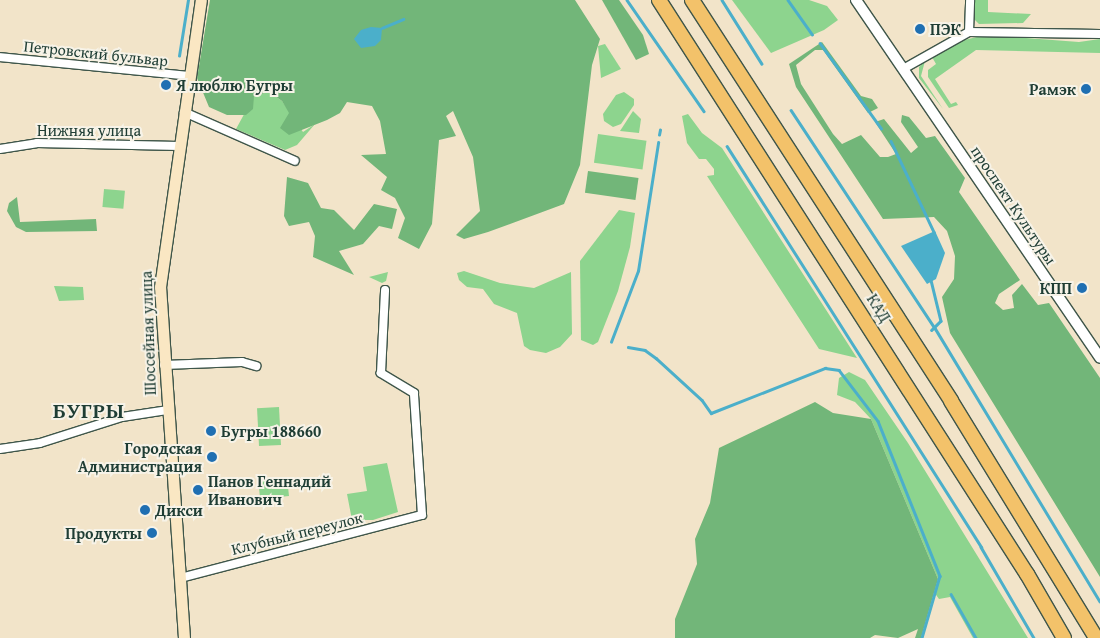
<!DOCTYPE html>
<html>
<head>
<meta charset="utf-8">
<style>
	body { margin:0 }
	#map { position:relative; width:1100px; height:638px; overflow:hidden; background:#f2e4c9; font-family:"Gentium Book Plus",serif }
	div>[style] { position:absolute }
	.green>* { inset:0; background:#8dd48e; transform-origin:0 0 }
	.forest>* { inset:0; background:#72b679; transform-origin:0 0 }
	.water>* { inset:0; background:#4bafca }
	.stream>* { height:2.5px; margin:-1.25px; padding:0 1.25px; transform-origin:1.25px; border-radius:1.25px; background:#4bafca }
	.roads { filter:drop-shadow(1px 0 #3f564a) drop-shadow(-1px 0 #3f564a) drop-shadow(0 1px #3f564a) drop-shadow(0 -1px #3f564a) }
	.minor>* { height:8px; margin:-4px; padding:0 4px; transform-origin:4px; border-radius:4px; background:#fff }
	.tertiary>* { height:10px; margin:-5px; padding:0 5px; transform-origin:5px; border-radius:5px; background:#fff }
	.secondary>* { height:11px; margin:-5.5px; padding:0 5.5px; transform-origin:5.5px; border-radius:5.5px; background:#fae7c3 }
	.motorway>* { height:14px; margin:-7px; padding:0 7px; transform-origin:7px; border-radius:7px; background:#f3c26a }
	.dots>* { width:14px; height:14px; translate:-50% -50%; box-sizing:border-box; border:2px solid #f7f3e8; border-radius:50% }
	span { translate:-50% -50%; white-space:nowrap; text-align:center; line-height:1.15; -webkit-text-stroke:4px #f7f3e8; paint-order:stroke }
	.poi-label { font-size:16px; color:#1f3d34; font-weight:700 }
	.left { translate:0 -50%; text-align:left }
	.right { translate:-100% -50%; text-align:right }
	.street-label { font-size:16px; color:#1f3d34 }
	.district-label { font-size:21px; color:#1f3d34; font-weight:700; letter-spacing:1px }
</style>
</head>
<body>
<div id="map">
	<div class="green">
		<div style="clip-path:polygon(732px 0,809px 0,827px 6px,838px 20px,824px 30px,771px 53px)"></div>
		<div style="clip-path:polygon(974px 0,988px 0,988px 12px,1031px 14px,1023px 23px,979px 24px,974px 19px)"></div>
		<div style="clip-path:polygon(985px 35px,1079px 42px,1100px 39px,1100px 53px,976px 50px,935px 79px,951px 104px,956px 102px,958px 105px,949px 108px,928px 77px,928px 70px,936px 64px,932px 57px,956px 42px)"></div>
		<div style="clip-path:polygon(605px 44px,621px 69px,601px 78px,598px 46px)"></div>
		<div style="clip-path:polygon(925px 61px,921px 76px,943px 109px,919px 78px,919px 67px)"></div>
		<div style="clip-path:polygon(269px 92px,282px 101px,303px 132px,315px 124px,297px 145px,285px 150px,236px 129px,254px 96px)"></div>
		<div style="clip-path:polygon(624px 92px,634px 99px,634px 105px,621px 124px,613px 127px,604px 121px,603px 114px,616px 95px)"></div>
		<div style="clip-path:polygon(633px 111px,641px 119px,639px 133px,620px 131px)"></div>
		<div style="clip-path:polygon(688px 114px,702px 133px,722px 148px,857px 358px,819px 349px,707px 176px,714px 175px,714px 169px,706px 159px,699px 159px,687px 143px,682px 116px)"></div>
		<div style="left:598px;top:134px;width:49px;height:29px;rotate:8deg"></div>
		<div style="left:104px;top:189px;width:21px;height:18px;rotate:5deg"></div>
		<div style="clip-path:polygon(619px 210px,635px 213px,630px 247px,618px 291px,598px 342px,593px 345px,581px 340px,580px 261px)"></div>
		<div style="clip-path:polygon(464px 271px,500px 283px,534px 288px,571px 272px,572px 334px,560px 347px,546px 353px,530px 350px,524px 346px,517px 313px,494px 304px,483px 289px,467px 287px,459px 280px,457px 273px)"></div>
		<div style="clip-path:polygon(388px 272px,386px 281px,382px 283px,369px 277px)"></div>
		<div style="clip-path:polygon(54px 286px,83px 287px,84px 300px,59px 301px)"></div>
		<div style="clip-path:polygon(849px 372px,865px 380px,908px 443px,1028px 638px,973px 638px,950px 597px,939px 599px,934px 592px,938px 579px,871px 419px,855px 402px,837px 395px,839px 378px)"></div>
		<div style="left:279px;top:407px;width:38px;height:22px;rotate:87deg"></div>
		<div style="clip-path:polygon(387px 463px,398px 512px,373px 520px,352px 520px,347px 494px,367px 491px,363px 467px)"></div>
		<div style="left:287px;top:477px;width:19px;height:29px;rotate:84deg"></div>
	</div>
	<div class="forest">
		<div style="clip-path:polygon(210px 0,575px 0,600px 39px,592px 65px,580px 165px,564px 204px,488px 232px,464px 239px,456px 235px,480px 211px,473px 157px,453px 111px,446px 116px,456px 136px,439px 140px,432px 224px,419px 249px,398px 238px,405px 218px,395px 198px,381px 190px,387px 177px,361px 155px,386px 154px,380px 121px,372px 106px,347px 102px,340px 113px,327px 120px,289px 135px,280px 128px,289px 113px,282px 101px,269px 92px,254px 96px,253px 109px,246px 115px,227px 115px,209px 107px,197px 78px)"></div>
		<div style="clip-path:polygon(602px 0,619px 0,643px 35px,649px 54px,636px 60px)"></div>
		<div style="clip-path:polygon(822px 42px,861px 96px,872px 99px,878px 108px,868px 113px,823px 50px,815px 50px,796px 65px,801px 84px,833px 134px,842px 144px,861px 135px,880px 157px,888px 157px,896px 154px,875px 122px,884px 119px,911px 153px,918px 147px,901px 122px,902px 115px,909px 117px,926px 138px,935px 136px,965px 178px,959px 192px,1020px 280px,999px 294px,995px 303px,1003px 310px,1014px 308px,1012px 295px,1022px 284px,1038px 305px,1049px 303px,1100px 378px,1100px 577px,950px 333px,942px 297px,954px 279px,955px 256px,947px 231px,934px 217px,883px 219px,796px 87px,789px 64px)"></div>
		<div style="left:588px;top:171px;width:51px;height:22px;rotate:8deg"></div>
		<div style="clip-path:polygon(287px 177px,308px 183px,321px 208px,334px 210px,354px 230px,374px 204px,397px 209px,392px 229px,379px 226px,363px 244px,339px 251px,354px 275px,313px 257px,315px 236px,309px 222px,289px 226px,284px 216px)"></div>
		<div style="clip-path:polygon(17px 197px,20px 222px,96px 219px,97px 231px,26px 232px,16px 227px,7px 211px,9px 203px)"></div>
		<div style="clip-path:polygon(815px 402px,833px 413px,871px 419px,938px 579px,921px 638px,915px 638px,918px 629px,898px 638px,875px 635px,870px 638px,675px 638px,675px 619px,697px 564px,695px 539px,710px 503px,719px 448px)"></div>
	</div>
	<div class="water">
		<div style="clip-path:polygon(371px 27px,382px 28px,381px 40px,375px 46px,361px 48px,354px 39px,361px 30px)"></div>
		<div style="clip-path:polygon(935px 231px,945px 253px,936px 279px,927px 284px,901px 246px)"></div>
	</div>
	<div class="stream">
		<div style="left:627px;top:0;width:135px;rotate:55.3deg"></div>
		<div style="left:722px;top:0;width:75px;rotate:58deg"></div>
		<div style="left:788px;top:0;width:42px;rotate:54.8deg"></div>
		<div style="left:382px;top:28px;width:23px;rotate:-23deg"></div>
		<div style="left:820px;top:43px;width:105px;rotate:54.3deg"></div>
		<div style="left:179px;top:56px;width:57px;rotate:-80.9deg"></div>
		<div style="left:791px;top:110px;width:261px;rotate:56.6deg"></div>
		<div style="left:935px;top:328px;width:319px;rotate:58.9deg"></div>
		<div style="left:659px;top:135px;width:5px;rotate:-79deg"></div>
		<div style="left:891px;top:141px;width:101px;rotate:64.7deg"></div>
		<div style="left:727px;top:146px;width:475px;rotate:57.6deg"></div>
		<div style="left:981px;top:547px;width:105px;rotate:59.8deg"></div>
		<div style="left:931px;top:280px;width:42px;rotate:76.3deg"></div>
		<div style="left:941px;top:321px;width:13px;rotate:135deg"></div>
		<div style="left:611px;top:342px;width:76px;rotate:-69.2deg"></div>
		<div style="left:638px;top:271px;width:130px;rotate:-81.1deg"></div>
		<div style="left:628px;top:347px;width:17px;rotate:10deg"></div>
		<div style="left:645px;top:350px;width:14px;rotate:36deg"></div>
		<div style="left:656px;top:358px;width:62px;rotate:42.4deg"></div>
		<div style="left:702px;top:400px;width:16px;rotate:55deg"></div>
		<div style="left:711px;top:413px;width:123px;rotate:-21.5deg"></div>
		<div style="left:825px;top:368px;width:14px;rotate:8deg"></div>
		<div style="left:839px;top:370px;width:64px;rotate:52.6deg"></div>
		<div style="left:878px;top:421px;width:167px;rotate:68.2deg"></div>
		<div style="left:940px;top:576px;width:65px;rotate:106.2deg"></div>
		<div style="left:951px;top:594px;width:51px;rotate:60.4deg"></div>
	</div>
	<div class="roads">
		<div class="minor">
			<div style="left:969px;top:32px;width:32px;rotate:-88deg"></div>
			<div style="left:0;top:57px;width:191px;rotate:5.7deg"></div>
			<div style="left:903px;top:69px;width:76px;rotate:-29.3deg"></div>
			<div style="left:969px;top:32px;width:131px;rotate:0.9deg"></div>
			<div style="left:184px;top:112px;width:121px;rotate:23.8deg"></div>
			<div style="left:0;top:149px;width:37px;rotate:-9deg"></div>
			<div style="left:37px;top:143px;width:142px;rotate:1.2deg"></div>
			<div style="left:164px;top:365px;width:78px;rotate:-2.2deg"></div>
			<div style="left:242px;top:362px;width:15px;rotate:16deg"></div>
			<div style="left:0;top:449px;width:40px;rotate:-8.5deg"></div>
			<div style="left:40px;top:443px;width:86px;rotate:-17.6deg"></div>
			<div style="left:122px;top:417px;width:47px;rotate:-8.7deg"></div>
			<div style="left:180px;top:578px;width:250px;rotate:-14.6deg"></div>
			<div style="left:422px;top:515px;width:122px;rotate:-93.8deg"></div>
			<div style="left:414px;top:393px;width:39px;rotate:-149deg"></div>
			<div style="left:381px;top:373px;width:83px;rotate:-87.2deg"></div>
		</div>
		<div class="tertiary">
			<div style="left:856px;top:0;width:433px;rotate:55.7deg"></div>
		</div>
		<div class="secondary">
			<div style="left:184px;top:638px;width:352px;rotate:-93.9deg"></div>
			<div style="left:160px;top:287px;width:290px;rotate:-81.9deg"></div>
		</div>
		<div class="motorway">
			<div style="left:659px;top:0;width:682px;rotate:57.34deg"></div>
			<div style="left:1027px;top:574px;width:74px;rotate:60deg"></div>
			<div style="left:692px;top:0;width:477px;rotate:57.1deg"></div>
			<div style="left:951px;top:401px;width:278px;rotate:58.5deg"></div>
		</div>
	</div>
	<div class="dots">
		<div style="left:920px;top:29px;background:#1f6fb2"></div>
		<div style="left:166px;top:85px;background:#1f6fb2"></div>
		<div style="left:1086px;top:89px;background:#1f6fb2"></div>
		<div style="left:1082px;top:288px;background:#1f6fb2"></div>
		<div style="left:211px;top:431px;background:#1f6fb2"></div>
		<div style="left:212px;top:457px;background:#1f6fb2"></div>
		<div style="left:198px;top:490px;background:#1f6fb2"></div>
		<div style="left:145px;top:510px;background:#1f6fb2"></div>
		<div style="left:152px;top:533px;background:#1f6fb2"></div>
	</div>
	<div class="poi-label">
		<span class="left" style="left:930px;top:29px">ПЭК</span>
		<span class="left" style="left:176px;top:85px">Я люблю Бугры</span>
		<span class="right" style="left:1076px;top:89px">Рамэк</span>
		<span class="right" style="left:1072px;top:288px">КПП</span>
		<span class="left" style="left:221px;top:431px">Бугры 188660</span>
		<span class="right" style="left:202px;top:457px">Городская<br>Администрация</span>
		<span class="left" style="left:208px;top:490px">Панов Геннадий<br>Иванович</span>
		<span class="left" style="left:155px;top:510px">Дикси</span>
		<span class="right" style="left:142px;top:533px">Продукты</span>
	</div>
	<div class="street-label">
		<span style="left:96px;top:53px;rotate:6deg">Петровский бульвар</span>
		<span style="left:89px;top:130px">Нижняя улица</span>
		<span style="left:1014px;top:205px;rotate:56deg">проспект Культуры</span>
		<span style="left:879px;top:308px;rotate:58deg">КАД</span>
		<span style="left:148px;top:333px;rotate:-92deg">Шоссейная улица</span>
		<span style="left:297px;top:533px;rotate:-14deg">Клубный переулок</span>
	</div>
	<div class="district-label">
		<span style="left:89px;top:411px">БУГРЫ</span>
	</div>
</div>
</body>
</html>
